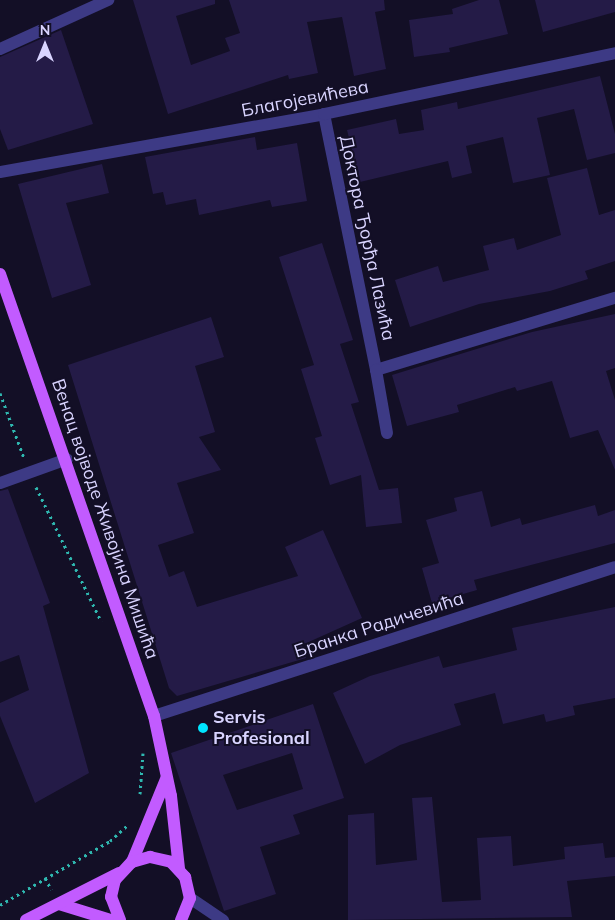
<!DOCTYPE html>
<html>
<head>
<meta charset="utf-8">
<style>
	body { margin:0 }
	#map { position:relative; width:615px; height:920px; overflow:hidden; background:#130f26; font-family:Mulish,sans-serif }
	div>[style] { position:absolute }
	.building>* { inset:0; background:#241b47 }
	.path>* { height:3px; margin-top:-1.5px; transform-origin:0; background:repeating-linear-gradient(90deg,#2fb8b0 0 2.5px,transparent 0 6.5px) }
	.minor>* { height:12px; margin:-6px; padding:0 6px; transform-origin:6px; border-radius:6px; background:#3d3a85 }
	.major>* { height:12px; margin:-6px; padding:0 6px; transform-origin:6px; border-radius:6px; background:#c25bff }
	.dots>* { width:14px; height:14px; translate:-50% -50%; box-sizing:border-box; border:2px solid #130f26; border-radius:50% }
	span { translate:-50% -50%; white-space:nowrap; text-align:center; line-height:1.15; -webkit-text-stroke:4px #130f26; paint-order:stroke }
	.street-label { font-size:18px; color:#d9d4ff }
	.poi-label { font-size:18px; color:#d9d4ff; font-weight:700 }
	.left { translate:0 -50%; text-align:left }
	.north { position:absolute; left:20px; top:20px; width:50px; height:50px; -webkit-text-stroke:4px #130f26; paint-order:stroke; rotate:0deg; font-size:14px; font-weight:700; line-height:20px; text-align:center; color:#d9d4ff }
	.north::after { content:''; display:block; margin:auto; width:18px; height:22px; background:#d9d4ff; clip-path:polygon(50% 0,100% 100%,50% 72%,0 100%) }
</style>
</head>
<body>
<div id="map">
	<div class="building">
		<div style="clip-path:polygon(133px 0,215px 0,215px 4px,176px 16px,191px 65px,230px 51px,225px 38px,240px 33px,229px 0,384px 0,385px 10px,375px 12px,386px 69px,354px 76px,342px 17px,307px 22px,318px 73px,289px 79px,288px 75px,168px 114px)"></div>
		<div style="clip-path:polygon(479px 0,499px 0,508px 34px,449px 48px,450px 52px,414px 57px,409px 20px,453px 14px,452px 9px)"></div>
		<div style="clip-path:polygon(535px 0,615px 0,615px 12px,543px 32px)"></div>
		<div style="clip-path:polygon(61px 30px,93px 124px,8px 150px,0 129px,0 57px)"></div>
		<div style="clip-path:polygon(600px 76px,615px 134px,615px 153px,587px 160px,574px 109px,537px 118px,550px 175px,513px 183px,503px 137px,466px 146px,472px 173px,452px 178px,448px 161px,360px 182px,347px 130px,396px 119px,399px 134px,424px 130px,421px 110px,457px 102px,458px 109px)"></div>
		<div style="clip-path:polygon(255px 137px,257px 150px,297px 143px,307px 201px,272px 207px,270px 200px,199px 215px,196px 199px,166px 205px,163px 192px,153px 194px,145px 157px)"></div>
		<div style="clip-path:polygon(102px 164px,109px 193px,66px 203px,91px 285px,52px 298px,18px 184px)"></div>
		<div style="clip-path:polygon(587px 168px,599px 215px,615px 210px,615px 261px,585px 271px,588px 279px,550px 291px,479px 304px,410px 327px,395px 280px,438px 266px,443px 282px,489px 270px,483px 246px,514px 238px,517px 250px,561px 235px,547px 178px)"></div>
		<div style="clip-path:polygon(322px 243px,353px 340px,340px 344px,359px 402px,351px 404px,379px 490px,398px 488px,402px 523px,366px 527px,361px 475px,330px 485px,315px 438px,322px 436px,301px 369px,314px 365px,279px 257px)"></div>
		<div style="clip-path:polygon(615px 314px,615px 368px,606px 371px,615px 400px,615px 470px,598px 430px,570px 438px,552px 381px,517px 391px,515px 387px,457px 405px,459px 412px,407px 426px,392px 375px,532px 332px)"></div>
		<div style="clip-path:polygon(211px 317px,224px 357px,195px 366px,215px 432px,199px 437px,221px 470px,177px 483px,194px 533px,158px 545px,169px 577px,184px 571px,197px 607px,298px 576px,285px 547px,323px 530px,362px 618px,302px 645px,306px 658px,177px 696px,169px 688px,68px 365px)"></div>
		<div style="clip-path:polygon(8px 489px,50px 603px,43px 606px,89px 773px,35px 803px,0 716px,0 703px,29px 690px,19px 655px,0 662px,0 491px)"></div>
		<div style="clip-path:polygon(482px 491px,491px 527px,520px 518px,522px 525px,595px 505px,598px 516px,615px 510px,615px 543px,474px 580px,477px 590px,432px 603px,422px 568px,439px 563px,426px 520px,457px 511px,454px 498px)"></div>
		<div style="clip-path:polygon(615px 607px,615px 698px,573px 706px,575px 715px,546px 722px,544px 714px,503px 724px,495px 693px,454px 704px,461px 725px,400px 745px,365px 764px,333px 693px,370px 676px,439px 656px,443px 668px,517px 650px,512px 628px)"></div>
		<div style="clip-path:polygon(evenodd,313px 704px,344px 798px,293px 815px,300px 834px,260px 847px,276px 894px,224px 911px,171px 753px,313px 704px,292px 753px,303px 789px,237px 810px,223px 775px,292px 753px)"></div>
		<div style="clip-path:polygon(432px 797px,442px 902px,481px 900px,477px 838px,511px 836px,513px 866px,565px 859px,564px 847px,603px 843px,605px 858px,615px 857px,615px 876px,567px 881px,572px 917px,348px 920px,348px 815px,374px 813px,376px 865px,417px 860px,412px 798px)"></div>
	</div>
	<div class="path">
		<div style="left:0;top:393px;width:69px;rotate:69.7deg"></div>
		<div style="left:36px;top:487px;width:149px;rotate:64.1deg"></div>
		<div style="left:140px;top:794px;width:41px;rotate:-85.8deg"></div>
		<div style="left:45px;top:878px;width:13px;rotate:61deg"></div>
		<div style="left:0;top:905px;width:127px;rotate:-30.2deg"></div>
		<div style="left:110px;top:841px;width:24px;rotate:-42deg"></div>
	</div>
	<div class="minor">
		<div style="left:0;top:49px;width:119px;rotate:-24.4deg"></div>
		<div style="left:324px;top:114px;width:261px;rotate:78.5deg"></div>
		<div style="left:376px;top:370px;width:250px;rotate:-16.8deg"></div>
		<div style="left:0;top:172px;width:329px;rotate:-10.1deg"></div>
		<div style="left:324px;top:114px;width:297px;rotate:-11.8deg"></div>
		<div style="left:376px;top:370px;width:64px;rotate:80.1deg"></div>
		<div style="left:0;top:483px;width:71px;rotate:-19.7deg"></div>
		<div style="left:154px;top:716px;width:484px;rotate:-17.9deg"></div>
		<div style="left:190px;top:898px;width:40px;rotate:34deg"></div>
	</div>
	<div class="major">
		<div style="left:0;top:274px;width:468px;rotate:70.8deg"></div>
		<div style="left:154px;top:716px;width:82px;rotate:78deg"></div>
		<div style="left:171px;top:796px;width:73px;rotate:83.7deg"></div>
		<div style="left:132px;top:862px;width:90px;rotate:-67.7deg"></div>
		<div style="left:59px;top:904px;width:54px;rotate:17.1deg"></div>
		<div style="left:26px;top:920px;width:104px;rotate:-26.8deg"></div>
		<div style="left:120px;top:920px;width:25px;rotate:-111deg"></div>
		<div style="left:111px;top:897px;width:17px;rotate:-77deg"></div>
		<div style="left:115px;top:880px;width:25px;rotate:-47deg"></div>
		<div style="left:132px;top:862px;width:19px;rotate:-16deg"></div>
		<div style="left:150px;top:857px;width:22px;rotate:13deg"></div>
		<div style="left:171px;top:862px;width:21px;rotate:47deg"></div>
		<div style="left:185px;top:877px;width:22px;rotate:77deg"></div>
		<div style="left:190px;top:898px;width:24px;rotate:112deg"></div>
	</div>
	<div class="dots">
		<div style="left:203px;top:728px;background:#00e5ff"></div>
	</div>
	<div class="street-label">
		<span style="left:305px;top:99px;rotate:-11deg">Благојевићева</span>
		<span style="left:367px;top:238px;rotate:78deg">Доктора Ђорђа Лазића</span>
		<span style="left:105px;top:519px;rotate:71deg">Венац војводе Живојина Мишића</span>
		<span style="left:379px;top:625px;rotate:-18deg">Бранка Радичевића</span>
	</div>
	<div class="poi-label">
		<span class="left" style="left:213px;top:728px">Servis<br>Profesional</span>
	</div>
	<div class="north">N</div>
</div>
</body>
</html>
